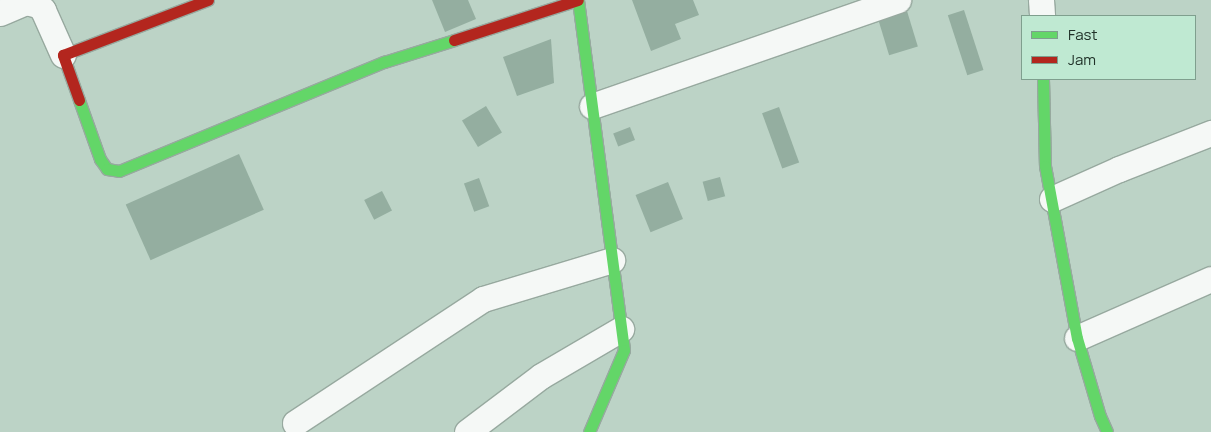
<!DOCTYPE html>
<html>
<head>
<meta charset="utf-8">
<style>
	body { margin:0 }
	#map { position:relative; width:1211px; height:432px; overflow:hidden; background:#bcd3c6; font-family:Manrope,sans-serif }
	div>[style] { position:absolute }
	.building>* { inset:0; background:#94aea0; transform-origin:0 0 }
	.roads { filter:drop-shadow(1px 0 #97a99f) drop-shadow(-1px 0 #97a99f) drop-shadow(0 1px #97a99f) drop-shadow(0 -1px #97a99f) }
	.street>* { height:25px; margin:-12.5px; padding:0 12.5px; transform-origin:12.5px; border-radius:12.5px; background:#f5f8f6 }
	.fast>* { height:11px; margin:-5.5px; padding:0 5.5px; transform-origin:5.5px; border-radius:5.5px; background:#63d668 }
	.jam>* { height:11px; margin:-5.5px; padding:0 5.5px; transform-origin:5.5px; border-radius:5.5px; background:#b3261e }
	span { translate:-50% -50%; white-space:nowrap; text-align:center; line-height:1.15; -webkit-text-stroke:5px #bfe9d2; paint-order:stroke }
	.legend { position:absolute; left:1021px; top:15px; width:175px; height:65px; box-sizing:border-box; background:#bfe9d2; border:1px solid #7f9f8e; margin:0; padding:6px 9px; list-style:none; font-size:15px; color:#203128 }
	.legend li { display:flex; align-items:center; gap:10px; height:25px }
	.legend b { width:25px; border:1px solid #7f9f8e }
</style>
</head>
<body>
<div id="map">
	<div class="building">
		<div style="clip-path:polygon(432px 0,468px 0,476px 19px,445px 32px)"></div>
		<div style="clip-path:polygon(632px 0,693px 0,699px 15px,675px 24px,681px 39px,651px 51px)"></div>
		<div style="left:964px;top:10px;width:63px;height:17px;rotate:72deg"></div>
		<div style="left:907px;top:11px;width:37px;height:30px;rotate:73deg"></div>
		<div style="clip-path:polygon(551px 39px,554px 83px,517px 96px,503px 57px)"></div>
		<div style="left:486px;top:106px;width:31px;height:28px;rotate:59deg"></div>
		<div style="left:779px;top:107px;width:59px;height:18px;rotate:70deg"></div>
		<div style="left:630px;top:127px;width:14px;height:18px;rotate:69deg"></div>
		<div style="left:239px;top:154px;width:61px;height:124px;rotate:66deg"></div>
		<div style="left:720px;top:177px;width:20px;height:18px;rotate:75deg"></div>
		<div style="left:479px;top:178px;width:30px;height:16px;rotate:70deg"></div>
		<div style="left:668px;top:182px;width:40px;height:35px;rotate:68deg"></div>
		<div style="left:382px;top:191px;width:22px;height:20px;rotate:63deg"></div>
	</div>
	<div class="roads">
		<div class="street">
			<div style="left:1041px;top:0;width:16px;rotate:86deg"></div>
			<div style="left:0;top:13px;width:28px;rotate:-23deg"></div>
			<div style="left:26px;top:2px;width:12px;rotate:14deg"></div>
			<div style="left:38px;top:5px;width:7px;rotate:45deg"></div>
			<div style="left:43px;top:10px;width:49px;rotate:66deg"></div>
			<div style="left:592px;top:106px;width:324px;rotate:-19.1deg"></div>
			<div style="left:1052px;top:199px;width:73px;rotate:-24.1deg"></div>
			<div style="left:1119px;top:169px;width:99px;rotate:-21.4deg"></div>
			<div style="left:1077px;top:338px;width:146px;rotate:-23.8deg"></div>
			<div style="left:295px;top:423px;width:225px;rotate:-33.4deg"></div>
			<div style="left:483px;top:299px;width:135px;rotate:-16.8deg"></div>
			<div style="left:467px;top:432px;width:93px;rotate:-37.1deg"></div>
			<div style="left:541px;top:376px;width:93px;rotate:-30.4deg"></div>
		</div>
		<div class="fast">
			<div style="left:578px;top:0;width:353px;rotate:82.5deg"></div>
			<div style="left:624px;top:350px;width:89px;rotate:113.1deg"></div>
			<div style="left:1043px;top:79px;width:87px;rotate:88.7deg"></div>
			<div style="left:1045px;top:166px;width:175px;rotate:79.5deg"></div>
			<div style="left:1077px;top:338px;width:81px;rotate:73.6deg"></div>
			<div style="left:1100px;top:416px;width:17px;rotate:66deg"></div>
			<div style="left:79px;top:100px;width:63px;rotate:70.4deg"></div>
			<div style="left:100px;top:159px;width:12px;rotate:55deg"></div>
			<div style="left:107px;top:169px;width:12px;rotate:9deg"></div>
			<div style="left:119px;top:171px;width:287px;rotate:-22.4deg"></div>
			<div style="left:384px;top:62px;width:73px;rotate:-17.4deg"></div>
		</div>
		<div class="jam">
			<div style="left:454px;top:40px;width:130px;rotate:-17.9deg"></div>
			<div style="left:79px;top:100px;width:48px;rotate:-109.6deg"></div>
			<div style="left:63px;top:55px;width:155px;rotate:-20.8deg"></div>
		</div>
	</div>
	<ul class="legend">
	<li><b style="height:6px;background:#63d668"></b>Fast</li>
	<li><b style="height:6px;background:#b3261e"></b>Jam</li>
	</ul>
</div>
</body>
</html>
